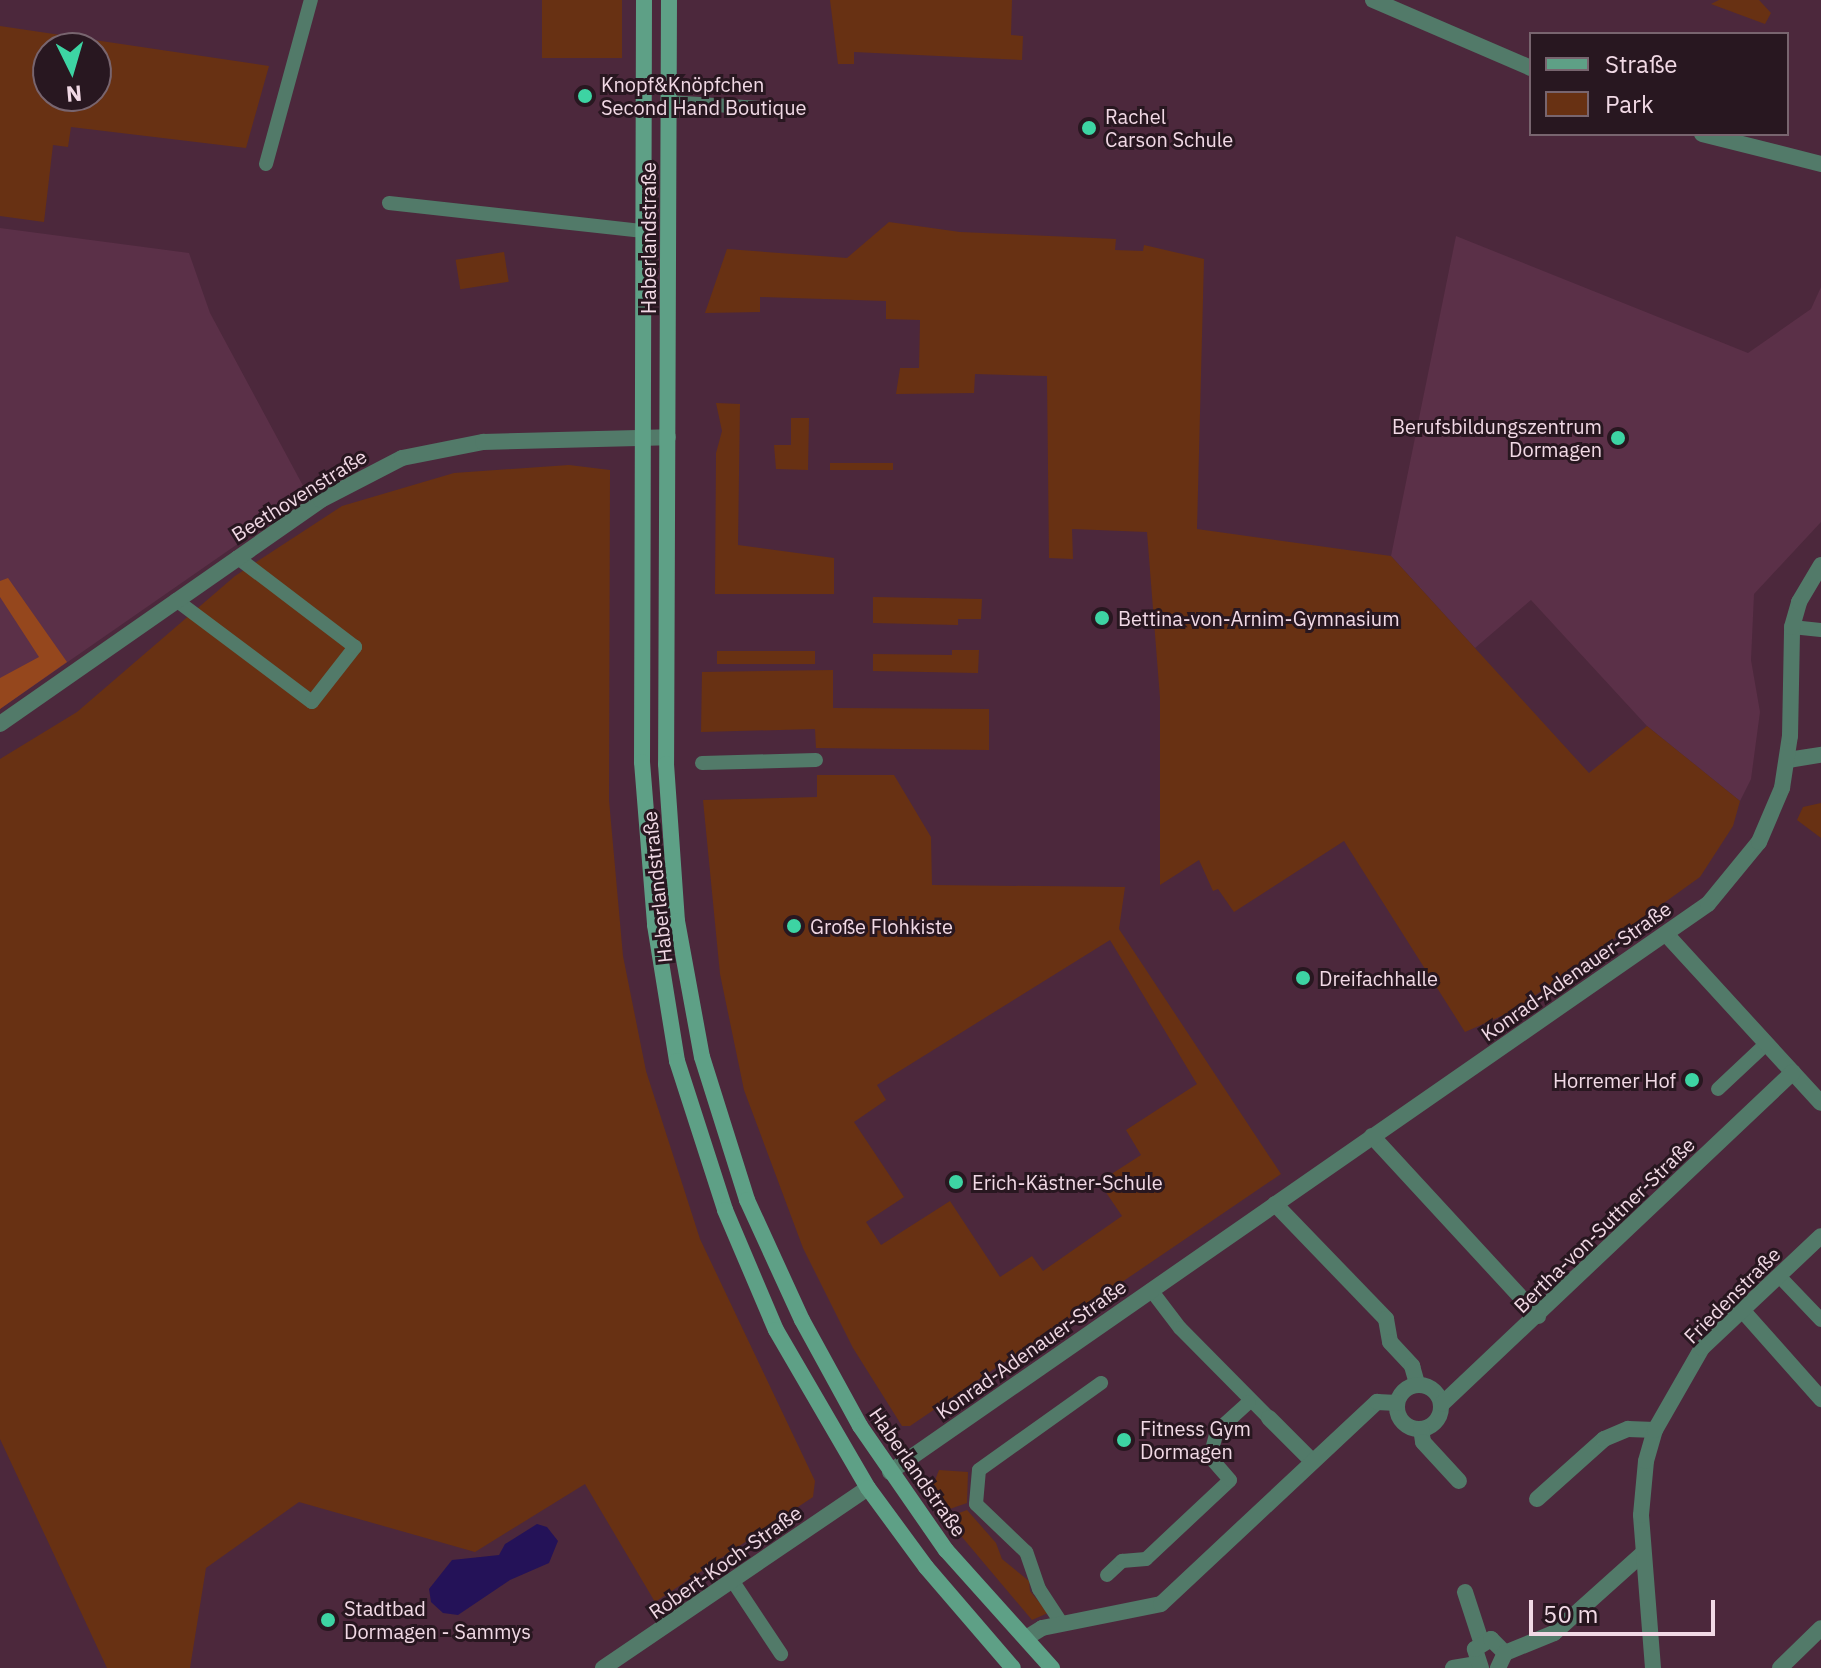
<!DOCTYPE html>
<html>
<head>
<meta charset="utf-8">
<style>
	body { margin:0 }
	#map { position:relative; width:1821px; height:1668px; overflow:hidden; background:#4c283c; font-family:"IBM Plex Sans",sans-serif }
	div>[style] { position:absolute }
	.built>* { inset:0; background:#5b3048 }
	.green>* { inset:0; background:#683113; transform-origin:0 0 }
	.forest>* { inset:0; background:#95471d }
	.water>* { inset:0; background:#241258 }
	.lane>* { height:14px; margin:-7px; padding:0 7px; transform-origin:7px; border-radius:7px; background:#527a69 }
	.street>* { height:16px; margin:-8px; padding:0 8px; transform-origin:8px; border-radius:8px; background:#527a69 }
	.street>.ring { margin:-8px; padding:0; box-sizing:content-box; background:none; border:16px solid #527a69; border-radius:50% }
	.secondary>* { height:16px; margin:-8px; padding:0 8px; transform-origin:8px; border-radius:8px; background:#5ea086 }
	.dots>* { width:22px; height:22px; translate:-50% -50%; box-sizing:border-box; border:4px solid #281720; border-radius:50% }
	span { translate:-50% -50%; white-space:nowrap; text-align:center; line-height:1.15; -webkit-text-stroke:6px #281720; paint-order:stroke }
	.poi-label { font-size:20px; color:#f1d9e5 }
	.left { translate:0 -50%; text-align:left }
	.right { translate:-100% -50%; text-align:right }
	.street-label { font-size:20px; color:#f1d9e5 }
	.legend { position:absolute; left:1529px; top:32px; width:260px; height:104px; box-sizing:border-box; background:#281720; border:2px solid #78656f; margin:0; padding:10px 14px; list-style:none; font-size:24px; color:#f1d9e5 }
	.legend li { display:flex; align-items:center; gap:16px; height:40px }
	.legend b { width:40px; border:2px solid #78656f }
	.north { position:absolute; left:32px; top:32px; width:80px; height:80px; box-sizing:border-box; background:#281720; border:2px solid #78656f; border-radius:50%; rotate:175deg; font-size:22px; font-weight:700; line-height:32px; text-align:center; color:#f1d9e5 }
	.north::after { content:''; display:block; margin:auto; width:28px; height:36px; background:#3dd4a3; clip-path:polygon(50% 0,100% 100%,50% 72%,0 100%) }
	.scale { position:absolute; left:1529px; top:1600px; width:186px; height:36px; box-sizing:border-box; border:4px solid #f1d9e5; border-top:0; padding-left:10px; font-size:24px; line-height:28px; white-space:nowrap; color:#f1d9e5; -webkit-text-stroke:6px #281720; paint-order:stroke }
</style>
</head>
<body>
<div id="map">
	<div class="built">
		<div style="clip-path:polygon(0 228px,189px 253px,210px 313px,308px 495px,0 709px)"></div>
		<div style="clip-path:polygon(1456px 236px,1748px 353px,1811px 309px,1821px 287px,1821px 522px,1754px 594px,1751px 660px,1760px 712px,1751px 779px,1740px 801px,1647px 726px,1531px 600px,1475px 648px,1391px 556px)"></div>
	</div>
	<div class="green">
		<div style="left:542px;top:0;width:80px;height:58px"></div>
		<div style="clip-path:polygon(830px 0,1012px 0,1011px 35px,1023px 36px,1022px 60px,854px 52px,854px 64px,838px 64px)"></div>
		<div style="clip-path:polygon(1719px 0,1759px 0,1771px 13px,1765px 24px,1711px 4px)"></div>
		<div style="clip-path:polygon(evenodd,0 26px,269px 66px,246px 148px,71px 127px,68px 147px,53px 145px,44px 222px,0 216px,0 26px,48px 48px,96px 48px,96px 96px,48px 96px,48px 48px)"></div>
		<div style="clip-path:polygon(889px 222px,960px 232px,1116px 239px,1115px 250px,1143px 251px,1144px 245px,1204px 259px,1197px 529px,1391px 556px,1589px 773px,1647px 726px,1740px 801px,1733px 826px,1700px 877px,1515px 1010px,1465px 1032px,1344px 841px,1234px 912px,1218px 889px,1213px 891px,1199px 860px,1160px 885px,1160px 698px,1147px 532px,1072px 529px,1073px 559px,1049px 558px,1047px 376px,975px 374px,974px 393px,896px 394px,900px 368px,919px 368px,920px 320px,886px 319px,886px 301px,760px 297px,760px 312px,705px 313px,727px 249px,847px 258px)"></div>
		<div style="left:504px;top:252px;width:30px;height:49px;rotate:81deg"></div>
		<div style="clip-path:polygon(716px 403px,740px 404px,738px 545px,834px 558px,834px 594px,715px 594px,716px 453px,722px 431px)"></div>
		<div style="clip-path:polygon(791px 418px,809px 418px,808px 470px,776px 469px,774px 445px,791px 445px)"></div>
		<div style="left:830px;top:463px;width:63px;height:7px"></div>
		<div style="clip-path:polygon(569px 465px,610px 470px,609px 800px,623px 956px,646px 1071px,700px 1239px,815px 1481px,813px 1497px,655px 1602px,585px 1484px,475px 1552px,299px 1502px,206px 1568px,190px 1668px,107px 1668px,0 1439px,0 759px,77px 712px,235px 576px,342px 506px,454px 473px)"></div>
		<div style="clip-path:polygon(873px 597px,982px 599px,981px 619px,958px 619px,958px 625px,873px 623px)"></div>
		<div style="clip-path:polygon(952px 650px,979px 650px,978px 673px,873px 671px,873px 654px,952px 655px)"></div>
		<div style="left:815px;top:651px;width:13px;height:98px;rotate:90deg"></div>
		<div style="clip-path:polygon(833px 670px,833px 708px,989px 709px,989px 750px,816px 748px,815px 729px,701px 732px,702px 672px)"></div>
		<div style="clip-path:polygon(evenodd,817px 775px,894px 775px,931px 837px,932px 885px,1125px 887px,1119px 929px,1281px 1174px,910px 1426px,902px 1426px,853px 1348px,803px 1248px,744px 1090px,720px 974px,703px 800px,817px 797px,817px 775px,1110px 940px,1197px 1084px,1126px 1130px,1141px 1155px,1099px 1182px,1122px 1216px,1043px 1271px,1032px 1256px,1000px 1277px,950px 1201px,881px 1245px,866px 1222px,904px 1197px,854px 1122px,886px 1100px,877px 1085px,1110px 940px)"></div>
		<div style="clip-path:polygon(1821px 803px,1821px 838px,1797px 820px,1803px 807px)"></div>
		<div style="clip-path:polygon(939px 1470px,968px 1472px,967px 1503px,944px 1511px,932px 1488px)"></div>
		<div style="clip-path:polygon(967px 1510px,996px 1543px,1002px 1559px,1029px 1581px,1030px 1591px,1048px 1613px,1032px 1620px,946px 1518px)"></div>
	</div>
	<div class="forest">
		<div style="clip-path:polygon(8px 578px,67px 662px,0 709px,0 678px,39px 657px,0 597px,0 581px)"></div>
	</div>
	<div class="water">
		<div style="clip-path:polygon(537px 1524px,547px 1527px,558px 1541px,549px 1563px,510px 1580px,458px 1615px,443px 1613px,431px 1602px,429px 1589px,452px 1560px,499px 1555px,505px 1544px)"></div>
	</div>
	<div class="lane">
		<div style="left:669px;top:102px;width:107px;rotate:3.7deg"></div>
		<div style="left:266px;top:164px;width:170px;rotate:-74.7deg"></div>
		<div style="left:389px;top:203px;width:256px;rotate:6.3deg"></div>
		<div style="left:176px;top:600px;width:170px;rotate:36.9deg"></div>
		<div style="left:312px;top:702px;width:70px;rotate:-52deg"></div>
		<div style="left:355px;top:647px;width:148px;rotate:-142.7deg"></div>
		<div style="left:1792px;top:627px;width:29px;rotate:6deg"></div>
		<div style="left:702px;top:763px;width:114px;rotate:-1.5deg"></div>
		<div style="left:1718px;top:1089px;width:66px;rotate:-43.2deg"></div>
		<div style="left:1779px;top:1276px;width:61px;rotate:46.3deg"></div>
		<div style="left:1151px;top:1290px;width:48px;rotate:52.7deg"></div>
		<div style="left:1180px;top:1328px;width:127px;rotate:45.3deg"></div>
		<div style="left:1107px;top:1575px;width:21px;rotate:-43deg"></div>
		<div style="left:1122px;top:1561px;width:24px;rotate:-5deg"></div>
		<div style="left:1146px;top:1559px;width:115px;rotate:-43.2deg"></div>
		<div style="left:1230px;top:1480px;width:30px;rotate:-131deg"></div>
		<div style="left:1210px;top:1457px;width:27px;rotate:-75deg"></div>
		<div style="left:1217px;top:1431px;width:43px;rotate:-42.2deg"></div>
		<div style="left:732px;top:1580px;width:89px;rotate:56.5deg"></div>
		<div style="left:1062px;top:1624px;width:42px;rotate:-123.3deg"></div>
		<div style="left:1039px;top:1589px;width:39px;rotate:-109deg"></div>
		<div style="left:1026px;top:1552px;width:69px;rotate:-136.2deg"></div>
		<div style="left:976px;top:1504px;width:34px;rotate:-85deg"></div>
		<div style="left:979px;top:1470px;width:150px;rotate:-35.5deg"></div>
	</div>
	<div class="street">
		<div style="left:1373px;top:0;width:172px;rotate:23.3deg"></div>
		<div style="left:1702px;top:134px;width:123px;rotate:14.1deg"></div>
		<div style="left:0;top:724px;width:391px;rotate:-34.9deg"></div>
		<div style="left:321px;top:500px;width:91px;rotate:-27.4deg"></div>
		<div style="left:402px;top:458px;width:83px;rotate:-11.2deg"></div>
		<div style="left:483px;top:442px;width:185px;rotate:-1.5deg"></div>
		<div style="left:1788px;top:760px;width:33px;rotate:-9deg"></div>
		<div style="left:1666px;top:934px;width:229px;rotate:47.5deg"></div>
		<div style="left:1372px;top:1136px;width:245px;rotate:47.3deg"></div>
		<div style="left:1275px;top:1204px;width:160px;rotate:46deg"></div>
		<div style="left:1386px;top:1319px;width:23px;rotate:80deg"></div>
		<div style="left:1390px;top:1342px;width:33px;rotate:47deg"></div>
		<div style="left:1412px;top:1366px;width:19px;rotate:74deg"></div>
		<div style="left:1743px;top:1311px;width:118px;rotate:48.4deg"></div>
		<div class="ring" style="left:1397px;top:1385px;width:28px;height:28px"></div>
		<div style="left:1442px;top:1404px;width:483px;rotate:-43.4deg"></div>
		<div style="left:1269px;top:1418px;width:61px;rotate:45deg"></div>
		<div style="left:1421px;top:1429px;width:13px;rotate:81deg"></div>
		<div style="left:1423px;top:1442px;width:53px;rotate:47.3deg"></div>
		<div style="left:890px;top:1472px;width:996px;rotate:-34.78deg"></div>
		<div style="left:1708px;top:904px;width:80px;rotate:-50.6deg"></div>
		<div style="left:1759px;top:842px;width:59px;rotate:-66.9deg"></div>
		<div style="left:1782px;top:788px;width:53px;rotate:-81.3deg"></div>
		<div style="left:1790px;top:736px;width:109px;rotate:-88.9deg"></div>
		<div style="left:1792px;top:627px;width:26px;rotate:-74deg"></div>
		<div style="left:1799px;top:602px;width:43px;rotate:-59.3deg"></div>
		<div style="left:1537px;top:1499px;width:90px;rotate:-41.8deg"></div>
		<div style="left:1604px;top:1439px;width:26px;rotate:-23deg"></div>
		<div style="left:1628px;top:1429px;width:27px;rotate:2deg"></div>
		<div style="left:1465px;top:1592px;width:52px;rotate:71.9deg"></div>
		<div style="left:1026px;top:1638px;width:19px;rotate:-32deg"></div>
		<div style="left:1042px;top:1628px;width:121px;rotate:-11.4deg"></div>
		<div style="left:1161px;top:1604px;width:296px;rotate:-43.1deg"></div>
		<div style="left:1377px;top:1402px;width:20px;rotate:3deg"></div>
		<div style="left:1505px;top:1653px;width:53px;rotate:-22.2deg"></div>
		<div style="left:1554px;top:1633px;width:118px;rotate:-41.9deg"></div>
		<div style="left:603px;top:1668px;width:320px;rotate:-34.2deg"></div>
		<div style="left:1453px;top:1668px;width:23px;rotate:-10deg"></div>
		<div style="left:1481px;top:1668px;width:20px;rotate:-108deg"></div>
		<div style="left:1475px;top:1649px;width:19px;rotate:-32deg"></div>
		<div style="left:1491px;top:1639px;width:20px;rotate:45deg"></div>
		<div style="left:1505px;top:1653px;width:17px;rotate:115deg"></div>
		<div style="left:1653px;top:1668px;width:153px;rotate:-94.5deg"></div>
		<div style="left:1641px;top:1515px;width:54px;rotate:-84.7deg"></div>
		<div style="left:1646px;top:1461px;width:32px;rotate:-74deg"></div>
		<div style="left:1655px;top:1430px;width:95px;rotate:-60.2deg"></div>
		<div style="left:1702px;top:1348px;width:163px;rotate:-43.3deg"></div>
		<div style="left:1780px;top:1668px;width:57px;rotate:-44.3deg"></div>
	</div>
	<div class="secondary">
		<div style="left:644px;top:0;width:762px;rotate:90.15deg"></div>
		<div style="left:642px;top:762px;width:164px;rotate:85.4deg"></div>
		<div style="left:655px;top:925px;width:138px;rotate:80.8deg"></div>
		<div style="left:677px;top:1061px;width:157px;rotate:72.1deg"></div>
		<div style="left:725px;top:1210px;width:130px;rotate:67deg"></div>
		<div style="left:776px;top:1330px;width:183px;rotate:59.8deg"></div>
		<div style="left:868px;top:1488px;width:98px;rotate:53.7deg"></div>
		<div style="left:926px;top:1567px;width:133px;rotate:49.3deg"></div>
		<div style="left:669px;top:0;width:764px;rotate:90.22deg"></div>
		<div style="left:666px;top:764px;width:157px;rotate:86deg"></div>
		<div style="left:677px;top:921px;width:138px;rotate:79.6deg"></div>
		<div style="left:702px;top:1057px;width:150px;rotate:72.5deg"></div>
		<div style="left:747px;top:1200px;width:132px;rotate:65.4deg"></div>
		<div style="left:802px;top:1320px;width:121px;rotate:61.3deg"></div>
		<div style="left:860px;top:1426px;width:151px;rotate:55.3deg"></div>
		<div style="left:946px;top:1550px;width:159px;rotate:48.1deg"></div>
	</div>
	<div class="dots">
		<div style="left:585px;top:96px;background:#3dd4a3"></div>
		<div style="left:1089px;top:128px;background:#3dd4a3"></div>
		<div style="left:1618px;top:438px;background:#3dd4a3"></div>
		<div style="left:1102px;top:618px;background:#3dd4a3"></div>
		<div style="left:794px;top:926px;background:#3dd4a3"></div>
		<div style="left:1303px;top:978px;background:#3dd4a3"></div>
		<div style="left:1692px;top:1080px;background:#3dd4a3"></div>
		<div style="left:956px;top:1182px;background:#3dd4a3"></div>
		<div style="left:1124px;top:1440px;background:#3dd4a3"></div>
		<div style="left:328px;top:1620px;background:#3dd4a3"></div>
	</div>
	<div class="poi-label">
		<span class="left" style="left:601px;top:96px">Knopf&amp;Knöpfchen<br>Second Hand Boutique</span>
		<span class="left" style="left:1105px;top:128px">Rachel<br>Carson Schule</span>
		<span class="right" style="left:1602px;top:438px">Berufsbildungszentrum<br>Dormagen</span>
		<span class="left" style="left:1118px;top:618px">Bettina-von-Arnim-Gymnasium</span>
		<span class="left" style="left:810px;top:926px">Große Flohkiste</span>
		<span class="left" style="left:1319px;top:978px">Dreifachhalle</span>
		<span class="right" style="left:1676px;top:1080px">Horremer Hof</span>
		<span class="left" style="left:972px;top:1182px">Erich-Kästner-Schule</span>
		<span class="left" style="left:1140px;top:1440px">Fitness Gym<br>Dormagen</span>
		<span class="left" style="left:344px;top:1620px">Stadtbad<br>Dormagen - Sammys</span>
	</div>
	<div class="street-label">
		<span style="left:648px;top:238px;rotate:-90deg">Haberlandstraße</span>
		<span style="left:299px;top:495px;rotate:-32deg">Beethovenstraße</span>
		<span style="left:657px;top:887px;rotate:-96deg">Haberlandstraße</span>
		<span style="left:1576px;top:971px;rotate:-35deg">Konrad-Adenauer-Straße</span>
		<span style="left:1604px;top:1225px;rotate:-44deg">Bertha-von-Suttner-Straße</span>
		<span style="left:1732px;top:1295px;rotate:-45deg">Friedenstraße</span>
		<span style="left:1031px;top:1349px;rotate:-35deg">Konrad-Adenauer-Straße</span>
		<span style="left:918px;top:1472px;rotate:55deg">Haberlandstraße</span>
		<span style="left:725px;top:1562px;rotate:-35deg">Robert-Koch-Straße</span>
	</div>
	<ul class="legend">
	<li><b style="height:10px;background:#5ea086"></b>Straße</li>
	<li><b style="height:22px;background:#683113"></b>Park</li>
	</ul>
	<div class="north">N</div>
	<div class="scale">50 m</div>
</div>
</body>
</html>
